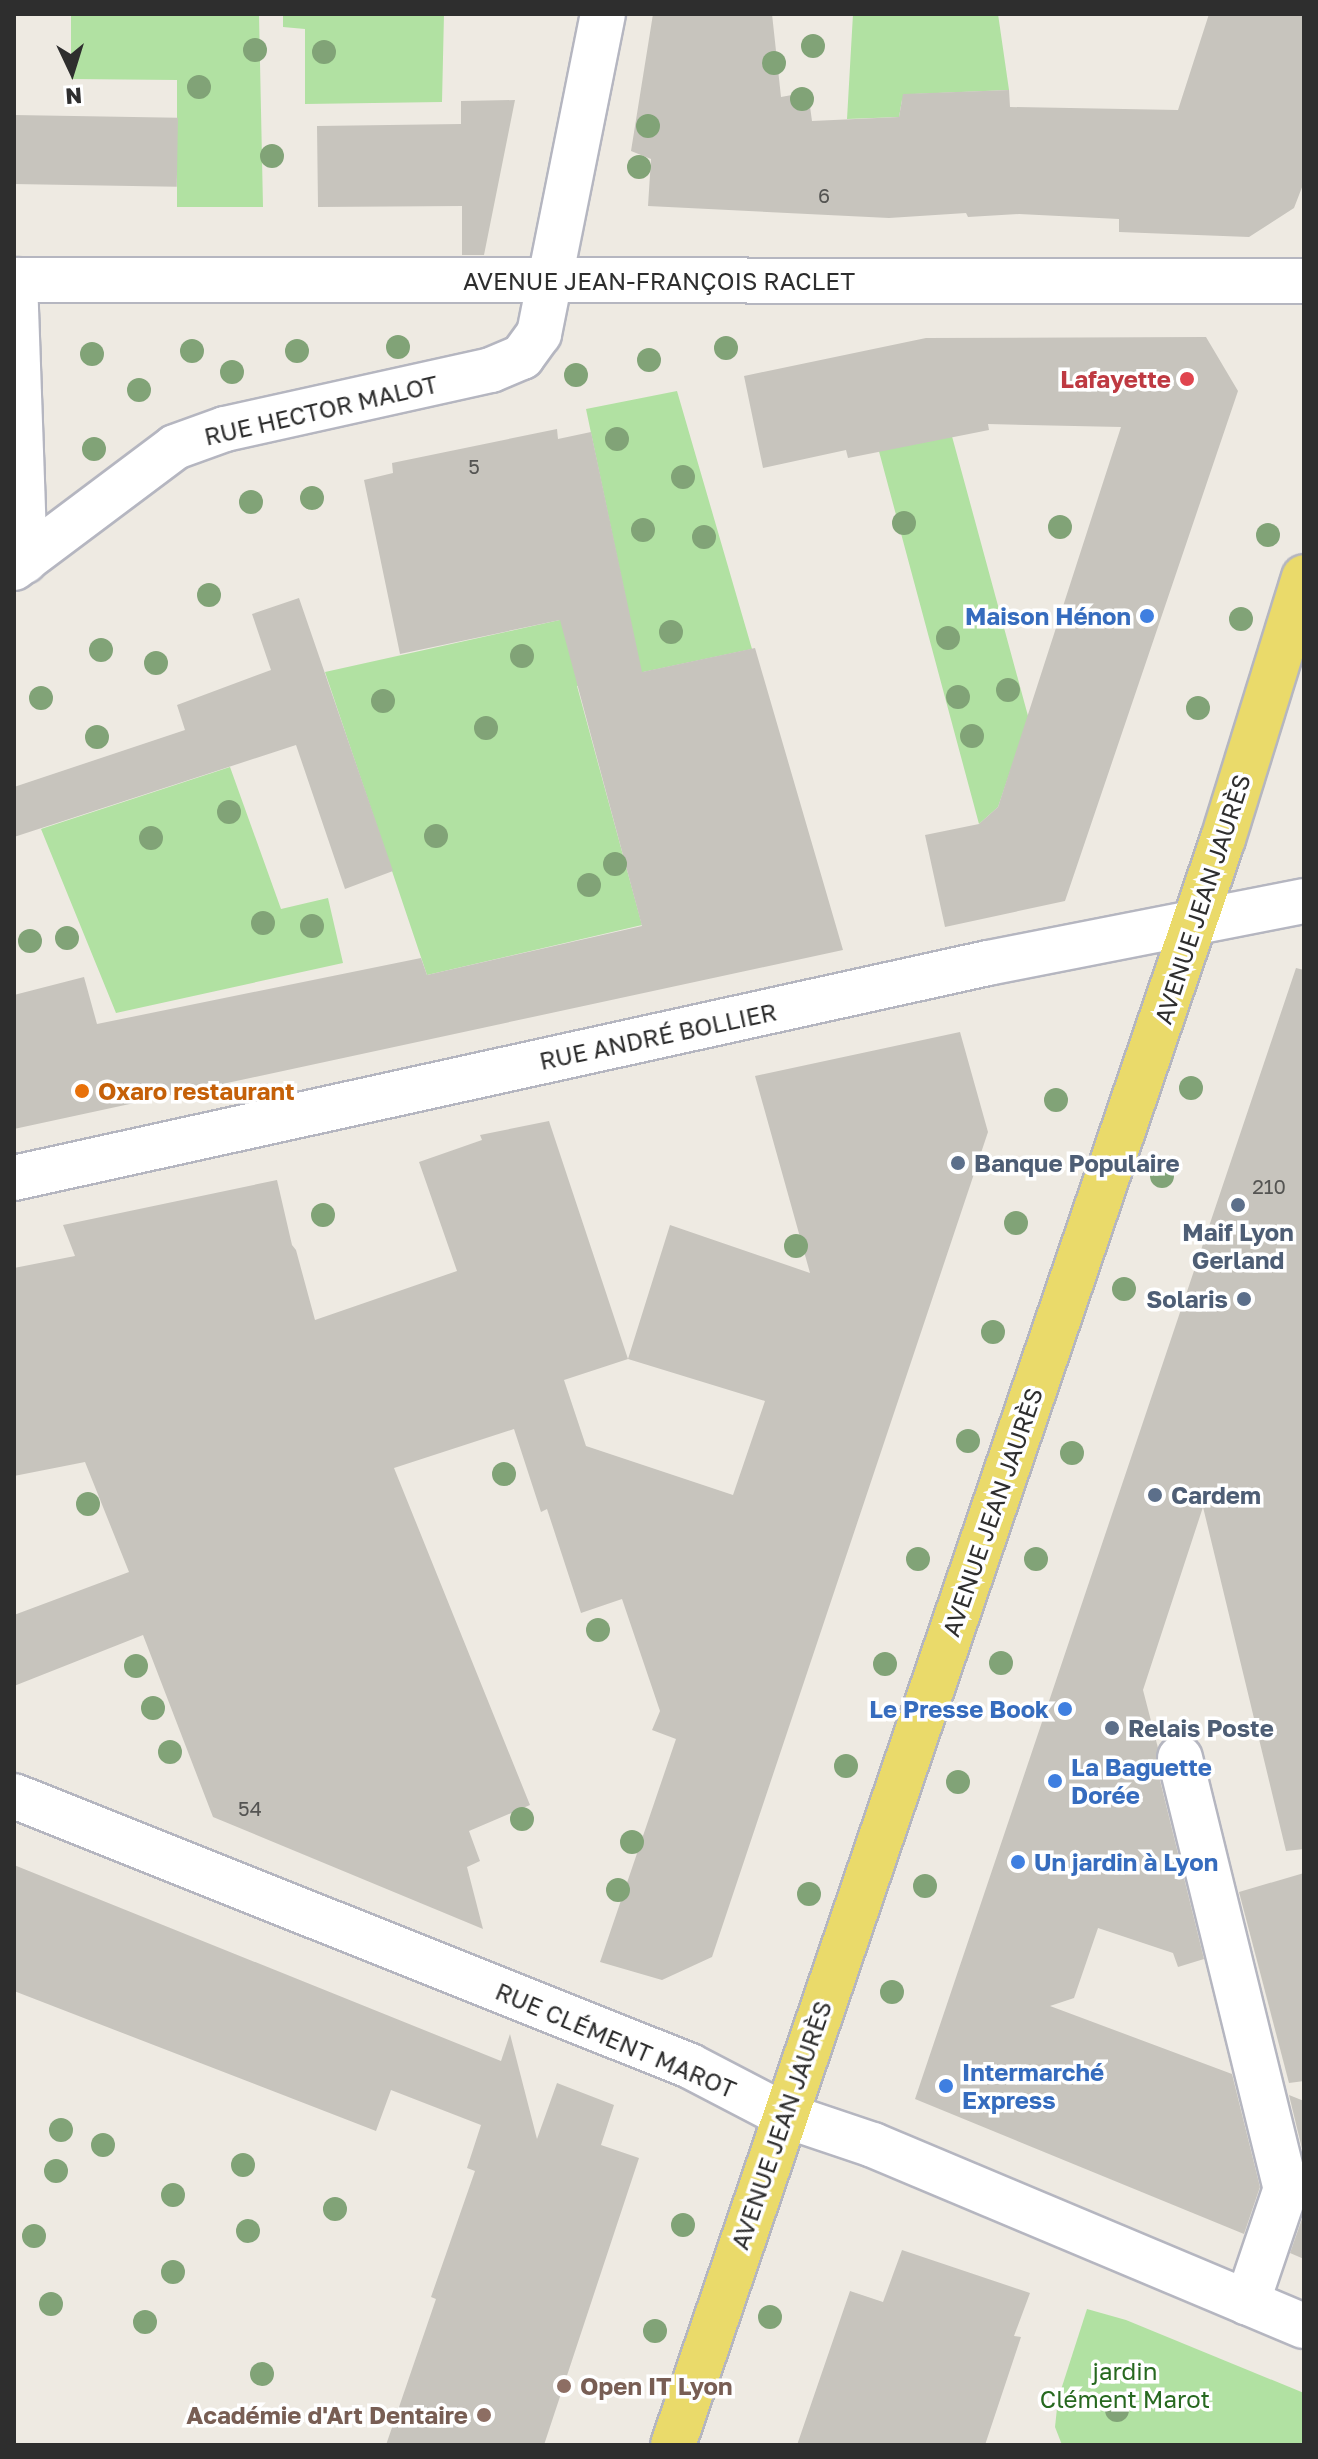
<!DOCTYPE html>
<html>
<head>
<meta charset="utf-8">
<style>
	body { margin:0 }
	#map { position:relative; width:1318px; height:2459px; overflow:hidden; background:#eeeae2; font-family:"Golos Text",sans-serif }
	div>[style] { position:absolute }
	.green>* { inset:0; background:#b1e1a2 }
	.building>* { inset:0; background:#c7c4bd; transform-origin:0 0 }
	.roads { filter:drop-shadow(2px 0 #b5b6c0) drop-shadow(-2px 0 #b5b6c0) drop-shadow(0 2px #b5b6c0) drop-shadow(0 -2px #b5b6c0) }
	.minor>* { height:44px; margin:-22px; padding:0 22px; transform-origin:22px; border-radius:22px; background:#fff }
	.major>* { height:44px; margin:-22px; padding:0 22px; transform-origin:22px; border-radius:22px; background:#eada6a }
	.trees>* { width:24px; height:24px; margin:-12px; border-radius:50%; background:#81a377 }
	.dots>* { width:22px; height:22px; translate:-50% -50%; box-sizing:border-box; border:4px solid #fff; border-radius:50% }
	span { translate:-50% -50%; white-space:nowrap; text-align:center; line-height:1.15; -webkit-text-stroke:7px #fff; paint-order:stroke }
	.number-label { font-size:20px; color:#545452 }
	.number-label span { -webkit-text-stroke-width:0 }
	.street-label { font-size:24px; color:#2e2e2e }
	.health-label { font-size:24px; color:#be3a42; font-weight:700 }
	.right { translate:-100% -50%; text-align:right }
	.shop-label { font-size:24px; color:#366cbe; font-weight:700 }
	.left { translate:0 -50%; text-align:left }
	.food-label { font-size:24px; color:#c56008; font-weight:700 }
	.service-label { font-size:24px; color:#4e5e75; font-weight:700 }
	.park-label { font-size:24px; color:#27691f }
	.education-label { font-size:24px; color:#785e54; font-weight:700 }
	.frame { position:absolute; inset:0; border:16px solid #2e2e2e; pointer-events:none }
	.north { position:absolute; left:32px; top:32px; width:80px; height:80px; -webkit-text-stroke:6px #fff; paint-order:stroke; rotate:176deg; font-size:22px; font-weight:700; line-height:32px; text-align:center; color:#2e2e2e }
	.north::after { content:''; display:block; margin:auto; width:28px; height:36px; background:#2e2e2e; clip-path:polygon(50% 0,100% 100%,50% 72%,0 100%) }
</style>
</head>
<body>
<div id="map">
	<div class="green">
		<div style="clip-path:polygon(71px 14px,259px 14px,263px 207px,177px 207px,177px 80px,71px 79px)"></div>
		<div style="clip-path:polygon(283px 14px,444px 14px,442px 102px,305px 104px,305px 29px,283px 27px)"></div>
		<div style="clip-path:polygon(853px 14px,998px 14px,1009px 90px,914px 94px,902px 100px,899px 117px,847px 119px)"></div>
		<div style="clip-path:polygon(677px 391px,752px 649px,577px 686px,642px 925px,427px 975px,325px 672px,627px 605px,586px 409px)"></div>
		<div style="clip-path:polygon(950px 429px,1031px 727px,1026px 725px,998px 807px,979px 824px,877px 444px)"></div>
		<div style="clip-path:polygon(230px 767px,281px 909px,328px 898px,343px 963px,116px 1013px,41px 829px)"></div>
		<div style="clip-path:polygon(1087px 2309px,1126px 2320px,1304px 2393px,1304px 2445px,1062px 2445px,1055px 2427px,1058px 2399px)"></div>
	</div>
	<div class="building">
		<div style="clip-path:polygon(653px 14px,772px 14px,781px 97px,808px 92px,812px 121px,899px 117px,903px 94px,1009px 90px,1010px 107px,1178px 110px,1209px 14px,1304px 14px,1304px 182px,1294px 208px,1249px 237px,1119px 232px,1119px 219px,1019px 214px,968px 217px,966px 213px,889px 218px,648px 206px,651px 159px,631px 151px)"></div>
		<div style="clip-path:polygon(515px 100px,484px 255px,462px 255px,462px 206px,318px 207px,317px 126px,461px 124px,461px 101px)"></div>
		<div style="left:14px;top:115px;width:164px;height:69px;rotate:1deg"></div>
		<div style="clip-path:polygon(1206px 337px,1238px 391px,1065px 901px,945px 927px,925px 835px,979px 824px,998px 807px,1121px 427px,988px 424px,989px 430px,848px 458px,846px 450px,763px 468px,744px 376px,926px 338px)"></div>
		<div style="clip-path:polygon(557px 429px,558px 439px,591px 432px,642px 672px,755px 648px,843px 950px,14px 1129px,14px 995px,84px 977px,97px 1024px,421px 958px,427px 975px,642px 926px,560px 620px,400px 654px,364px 480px,393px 473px,392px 463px)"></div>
		<div style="clip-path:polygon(299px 598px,393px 871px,345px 889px,296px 745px,14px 837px,14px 787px,185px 730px,177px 705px,271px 670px,252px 614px)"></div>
		<div style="clip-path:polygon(1296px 968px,1304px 970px,1304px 1849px,1286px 1851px,1203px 1507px,1143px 1690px,1158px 1748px,1156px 1764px,1204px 1959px,1178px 1967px,1173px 1953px,1098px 1928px,1074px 1998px,1050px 2006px,1232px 2074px,1260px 2187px,1244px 2234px,915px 2099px)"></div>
		<div style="clip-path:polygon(evenodd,960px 1032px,988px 1132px,712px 1957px,662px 1980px,600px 1962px,676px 1739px,652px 1730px,660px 1711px,622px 1599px,581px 1613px,547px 1509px,541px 1512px,514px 1429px,394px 1468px,530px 1805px,469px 1831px,480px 1861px,467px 1867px,483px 1929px,213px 1817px,143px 1635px,14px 1686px,14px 1615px,129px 1572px,85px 1462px,14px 1476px,14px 1268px,75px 1256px,63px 1225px,277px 1180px,292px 1245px,296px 1250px,315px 1320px,457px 1271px,419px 1162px,482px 1140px,480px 1135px,549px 1121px,628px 1359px,670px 1225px,810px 1273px,755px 1076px,960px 1032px,628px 1359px,765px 1401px,733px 1495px,586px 1446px,564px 1380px,628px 1359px)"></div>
		<div style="clip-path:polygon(14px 1865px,501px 2061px,510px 2034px,537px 2139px,557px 2083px,614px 2105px,601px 2145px,639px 2158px,544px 2445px,386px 2445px,436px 2299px,431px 2297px,475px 2171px,467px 2168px,481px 2125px,391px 2090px,376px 2131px,14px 1991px)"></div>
		<div style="clip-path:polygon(1304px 1873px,1304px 2081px,1289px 2083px,1239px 1892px)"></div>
		<div style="clip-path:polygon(1289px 2095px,1304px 2101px,1304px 2157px)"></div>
		<div style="clip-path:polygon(1304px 2213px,1304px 2259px,1290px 2253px)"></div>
		<div style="clip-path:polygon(902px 2250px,1030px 2293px,1014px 2336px,1021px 2337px,985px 2445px,797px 2445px,850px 2291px,883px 2302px)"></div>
	</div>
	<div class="roads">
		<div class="minor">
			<div style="left:14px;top:280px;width:1290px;rotate:0.04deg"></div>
			<div style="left:15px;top:280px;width:281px;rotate:88deg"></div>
			<div style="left:14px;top:568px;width:201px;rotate:-36.9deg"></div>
			<div style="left:175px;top:447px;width:53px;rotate:-19.8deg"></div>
			<div style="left:225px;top:429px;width:272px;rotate:-12.5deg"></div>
			<div style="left:491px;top:370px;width:34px;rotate:-23deg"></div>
			<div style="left:522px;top:357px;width:29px;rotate:-54deg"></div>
			<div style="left:539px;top:334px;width:326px;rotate:-78.7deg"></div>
			<div style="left:14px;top:1178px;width:997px;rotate:-12.45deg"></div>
			<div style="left:988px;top:963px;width:322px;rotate:-11.1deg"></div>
			<div style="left:1180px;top:1758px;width:443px;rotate:76.2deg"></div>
			<div style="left:1286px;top:2188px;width:121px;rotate:108.7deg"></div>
			<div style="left:14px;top:1796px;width:728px;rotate:21.77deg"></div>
			<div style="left:690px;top:2066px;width:106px;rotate:27.5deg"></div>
			<div style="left:784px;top:2115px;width:94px;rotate:18.6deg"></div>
			<div style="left:873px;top:2145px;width:467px;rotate:22.8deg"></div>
		</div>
		<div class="major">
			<div style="left:673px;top:2445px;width:1698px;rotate:-71.1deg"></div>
			<div style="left:1223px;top:839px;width:274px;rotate:-72.8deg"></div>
		</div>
	</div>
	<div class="trees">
		<div style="left:813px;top:46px"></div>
		<div style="left:255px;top:50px"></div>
		<div style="left:324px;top:52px"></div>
		<div style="left:774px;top:63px"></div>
		<div style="left:199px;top:87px"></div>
		<div style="left:802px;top:99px"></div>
		<div style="left:648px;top:126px"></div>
		<div style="left:272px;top:156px"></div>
		<div style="left:639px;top:167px"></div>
		<div style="left:398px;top:347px"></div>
		<div style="left:726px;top:348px"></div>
		<div style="left:192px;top:351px"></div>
		<div style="left:297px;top:351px"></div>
		<div style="left:92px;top:354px"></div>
		<div style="left:649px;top:360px"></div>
		<div style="left:232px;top:372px"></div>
		<div style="left:576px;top:375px"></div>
		<div style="left:139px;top:390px"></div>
		<div style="left:617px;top:439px"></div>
		<div style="left:94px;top:449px"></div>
		<div style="left:683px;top:477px"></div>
		<div style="left:312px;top:498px"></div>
		<div style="left:251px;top:502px"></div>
		<div style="left:904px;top:523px"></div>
		<div style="left:1060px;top:527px"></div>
		<div style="left:643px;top:530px"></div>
		<div style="left:1268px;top:535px"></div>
		<div style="left:704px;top:537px"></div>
		<div style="left:209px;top:595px"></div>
		<div style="left:1241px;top:619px"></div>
		<div style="left:671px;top:632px"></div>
		<div style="left:948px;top:638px"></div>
		<div style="left:101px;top:650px"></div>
		<div style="left:522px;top:656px"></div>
		<div style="left:156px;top:663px"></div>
		<div style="left:1008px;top:690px"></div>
		<div style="left:958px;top:697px"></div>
		<div style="left:41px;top:698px"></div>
		<div style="left:383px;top:701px"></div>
		<div style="left:1198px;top:708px"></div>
		<div style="left:486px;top:728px"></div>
		<div style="left:972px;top:736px"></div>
		<div style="left:97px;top:737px"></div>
		<div style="left:229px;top:812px"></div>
		<div style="left:436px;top:836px"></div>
		<div style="left:151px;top:838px"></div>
		<div style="left:615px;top:864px"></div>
		<div style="left:589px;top:885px"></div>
		<div style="left:263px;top:923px"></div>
		<div style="left:312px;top:926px"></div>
		<div style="left:67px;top:938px"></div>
		<div style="left:30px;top:941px"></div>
		<div style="left:1191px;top:1088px"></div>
		<div style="left:1056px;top:1100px"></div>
		<div style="left:1162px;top:1176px"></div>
		<div style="left:323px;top:1215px"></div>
		<div style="left:1016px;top:1223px"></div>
		<div style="left:796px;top:1246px"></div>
		<div style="left:1124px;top:1289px"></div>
		<div style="left:993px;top:1332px"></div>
		<div style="left:968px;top:1441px"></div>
		<div style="left:1072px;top:1453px"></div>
		<div style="left:504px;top:1474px"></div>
		<div style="left:88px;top:1504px"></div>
		<div style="left:918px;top:1559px"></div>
		<div style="left:1036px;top:1559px"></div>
		<div style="left:598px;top:1630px"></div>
		<div style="left:1001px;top:1663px"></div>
		<div style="left:885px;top:1664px"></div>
		<div style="left:136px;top:1666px"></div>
		<div style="left:153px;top:1708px"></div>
		<div style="left:170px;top:1752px"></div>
		<div style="left:846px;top:1766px"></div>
		<div style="left:958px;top:1782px"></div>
		<div style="left:522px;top:1819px"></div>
		<div style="left:632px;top:1842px"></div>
		<div style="left:925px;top:1886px"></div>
		<div style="left:618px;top:1890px"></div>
		<div style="left:809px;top:1894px"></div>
		<div style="left:892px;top:1992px"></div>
		<div style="left:61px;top:2130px"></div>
		<div style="left:103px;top:2145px"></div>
		<div style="left:243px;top:2165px"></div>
		<div style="left:56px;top:2171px"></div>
		<div style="left:173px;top:2195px"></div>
		<div style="left:335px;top:2209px"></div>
		<div style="left:683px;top:2225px"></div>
		<div style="left:248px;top:2231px"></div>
		<div style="left:34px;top:2236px"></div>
		<div style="left:173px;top:2272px"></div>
		<div style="left:51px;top:2304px"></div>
		<div style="left:770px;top:2317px"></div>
		<div style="left:145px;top:2322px"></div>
		<div style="left:655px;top:2331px"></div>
		<div style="left:262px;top:2374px"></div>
		<div style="left:1117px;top:2410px"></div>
	</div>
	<div class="dots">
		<div style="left:1187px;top:379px;background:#e0444e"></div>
		<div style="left:1147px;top:616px;background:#3f7fe0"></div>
		<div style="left:82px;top:1091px;background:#e8710a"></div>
		<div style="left:958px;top:1163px;background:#5c6f8a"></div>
		<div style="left:1238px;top:1205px;background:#5c6f8a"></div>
		<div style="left:1244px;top:1299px;background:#5c6f8a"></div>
		<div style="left:1155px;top:1495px;background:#5c6f8a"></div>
		<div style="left:1065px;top:1709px;background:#3f7fe0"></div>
		<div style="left:1112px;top:1728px;background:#5c6f8a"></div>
		<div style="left:1055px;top:1781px;background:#3f7fe0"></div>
		<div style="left:1018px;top:1862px;background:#3f7fe0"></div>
		<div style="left:946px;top:2086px;background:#3f7fe0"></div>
		<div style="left:564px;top:2386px;background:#8d6e63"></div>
		<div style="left:484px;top:2415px;background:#8d6e63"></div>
	</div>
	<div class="number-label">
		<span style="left:824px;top:195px">6</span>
		<span style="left:474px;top:466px">5</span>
		<span style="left:1269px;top:1186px">210</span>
		<span style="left:250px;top:1808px">54</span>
	</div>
	<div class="street-label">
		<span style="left:659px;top:281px">AVENUE JEAN-FRANÇOIS RACLET</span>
		<span style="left:321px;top:410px;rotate:-13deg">RUE HECTOR MALOT</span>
		<span style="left:1202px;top:899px;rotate:-72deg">AVENUE JEAN JAURÈS</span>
		<span style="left:658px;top:1036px;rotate:-12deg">RUE ANDRÉ BOLLIER</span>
		<span style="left:992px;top:1512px;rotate:-71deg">AVENUE JEAN JAURÈS</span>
		<span style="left:616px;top:2040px;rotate:23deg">RUE CLÉMENT MAROT</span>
		<span style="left:781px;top:2125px;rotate:-71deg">AVENUE JEAN JAURÈS</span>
	</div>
	<div class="health-label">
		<span class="right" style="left:1171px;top:379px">Lafayette</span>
	</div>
	<div class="shop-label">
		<span class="right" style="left:1131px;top:616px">Maison Hénon</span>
		<span class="right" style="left:1049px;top:1709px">Le Presse Book</span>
		<span class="left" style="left:1071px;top:1781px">La Baguette<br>Dorée</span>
		<span class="left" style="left:1034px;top:1862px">Un jardin à Lyon</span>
		<span class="left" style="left:962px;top:2086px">Intermarché<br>Express</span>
	</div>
	<div class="food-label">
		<span class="left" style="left:98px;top:1091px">Oxaro restaurant</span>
	</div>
	<div class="service-label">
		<span class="left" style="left:974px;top:1163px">Banque Populaire</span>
		<span style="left:1238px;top:1246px">Maif Lyon<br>Gerland</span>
		<span class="right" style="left:1228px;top:1299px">Solaris</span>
		<span class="left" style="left:1171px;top:1495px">Cardem</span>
		<span class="left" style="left:1128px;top:1728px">Relais Poste</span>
	</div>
	<div class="park-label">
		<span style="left:1125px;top:2385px">jardin<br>Clément Marot</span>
	</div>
	<div class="education-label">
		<span class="left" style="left:580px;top:2386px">Open IT Lyon</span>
		<span class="right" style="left:468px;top:2415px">Académie d'Art Dentaire</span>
	</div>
	<div class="frame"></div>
	<div class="north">N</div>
</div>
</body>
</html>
